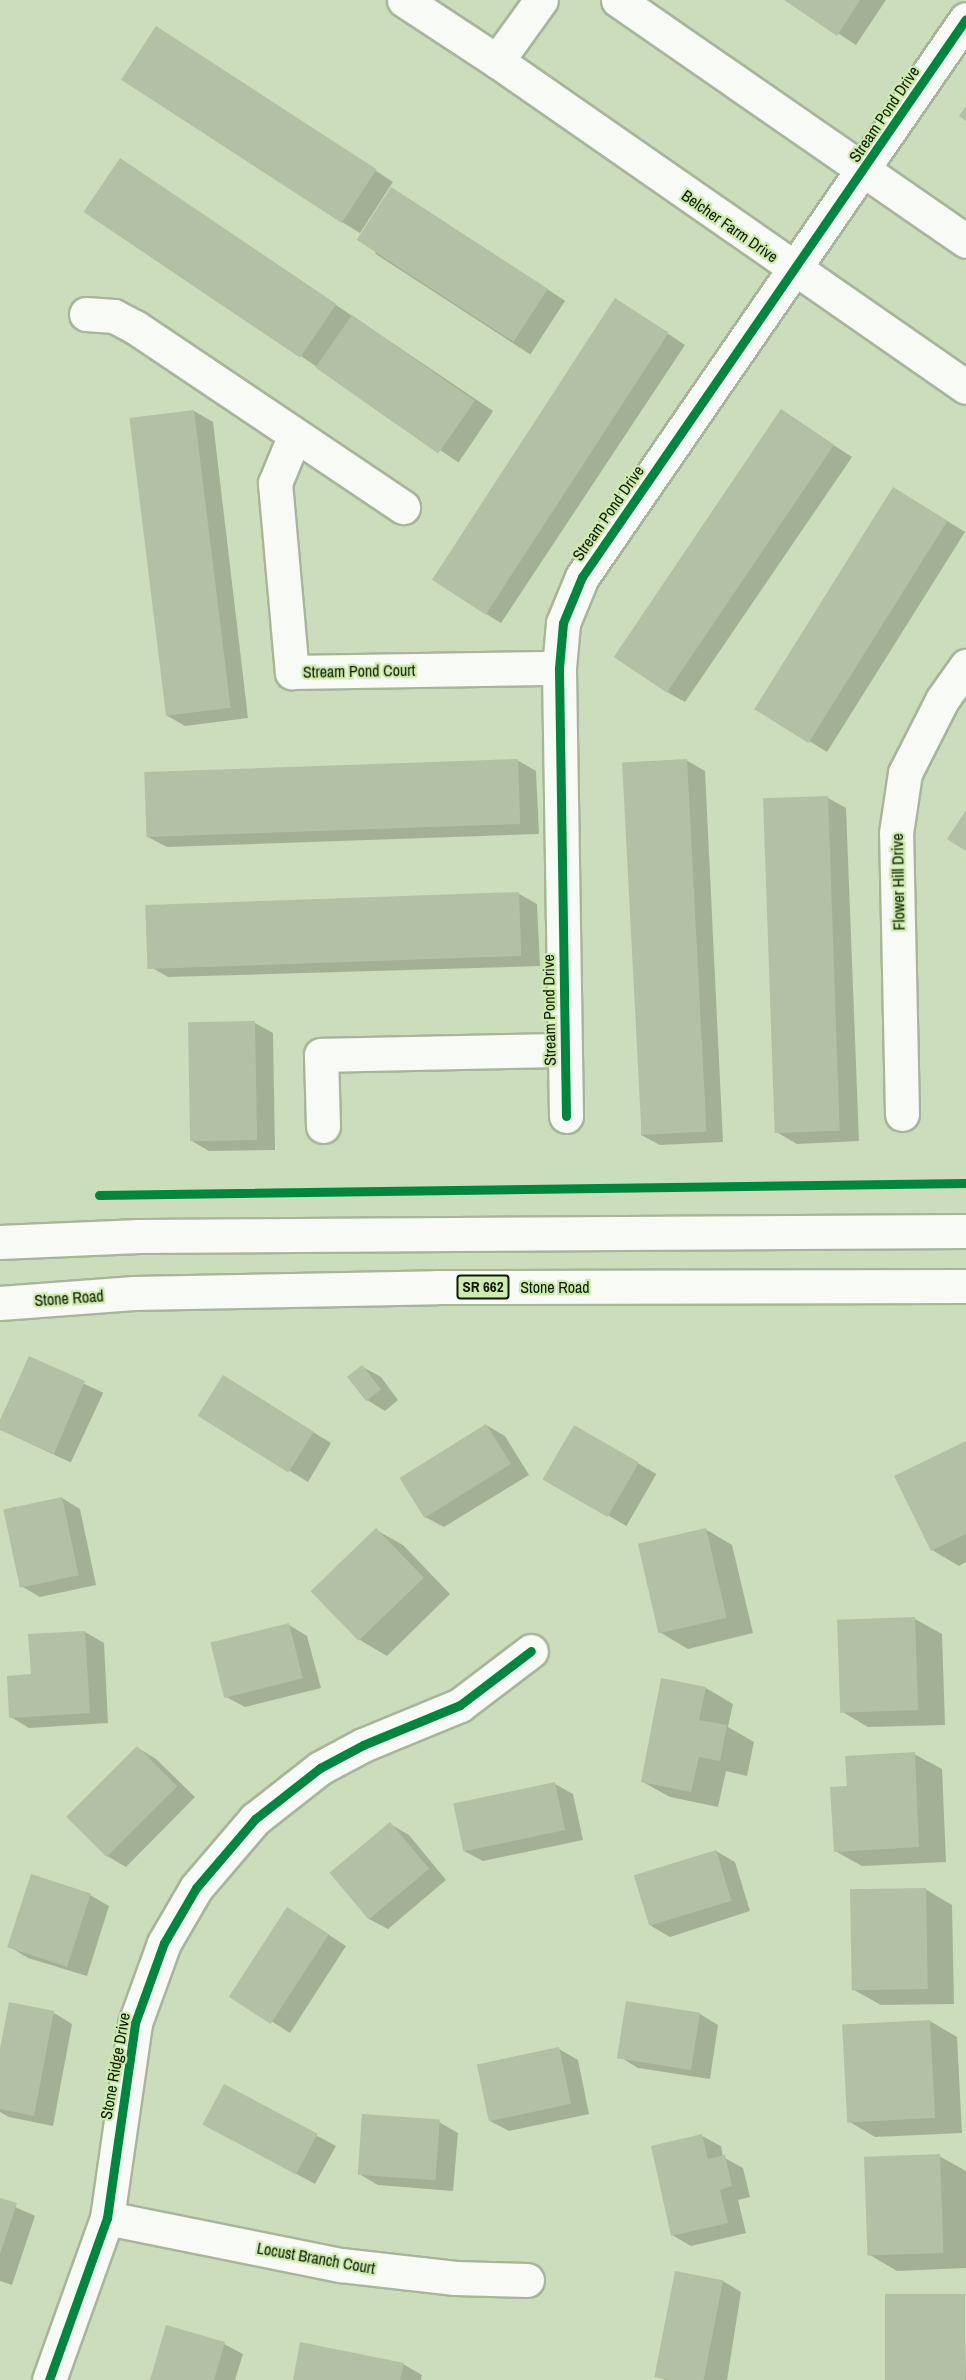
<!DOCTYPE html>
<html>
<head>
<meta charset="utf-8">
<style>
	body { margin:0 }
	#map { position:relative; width:966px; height:2380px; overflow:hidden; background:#cdb; font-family:"Archivo Narrow",sans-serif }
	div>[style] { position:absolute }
	.shadow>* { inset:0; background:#0003; transform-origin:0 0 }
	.building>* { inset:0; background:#b2c0a5; transform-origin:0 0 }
	.roads { filter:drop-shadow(2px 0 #a8b59a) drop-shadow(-2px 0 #a8b59a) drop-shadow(0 2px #a8b59a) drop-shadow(0 -2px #a8b59a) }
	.minor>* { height:33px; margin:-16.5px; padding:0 16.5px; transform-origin:16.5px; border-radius:16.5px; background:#f7faf5 }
	.major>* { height:33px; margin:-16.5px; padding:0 16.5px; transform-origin:16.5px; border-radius:16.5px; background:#f7faf5 }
	.cycleway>* { height:9px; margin:-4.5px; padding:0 4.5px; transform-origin:4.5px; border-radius:4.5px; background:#00873e }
	span { translate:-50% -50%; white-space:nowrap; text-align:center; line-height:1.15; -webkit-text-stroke:4.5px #ccebad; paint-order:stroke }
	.shield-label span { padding:2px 4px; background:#ccebad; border:2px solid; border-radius:4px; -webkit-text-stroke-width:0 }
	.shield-label { font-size:15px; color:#0f1a04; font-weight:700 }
	.street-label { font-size:16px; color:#0f1a04 }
</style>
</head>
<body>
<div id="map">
	<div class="shadow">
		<div style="clip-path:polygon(787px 0,886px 0,856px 45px)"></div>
		<div style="clip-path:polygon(175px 39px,393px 182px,360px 233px,342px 222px)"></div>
		<div style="left:121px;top:160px;width:449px;height:62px;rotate:34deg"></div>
		<div style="left:410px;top:200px;width:185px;height:64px;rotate:33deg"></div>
		<div style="clip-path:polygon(634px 311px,685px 345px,501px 623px,483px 612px)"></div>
		<div style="clip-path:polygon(194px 411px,213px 422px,248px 718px,185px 726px,166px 715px)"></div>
		<div style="clip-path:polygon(781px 411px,852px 457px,685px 702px,667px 692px)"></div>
		<div style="clip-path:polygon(912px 499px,965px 532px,827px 752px,756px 708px)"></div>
		<div style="clip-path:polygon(517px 760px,536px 771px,539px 834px,167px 847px,148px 837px)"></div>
		<div style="clip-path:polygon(686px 760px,705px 771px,723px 1142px,660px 1145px,641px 1135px)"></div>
		<div style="clip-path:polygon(828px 798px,846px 808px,859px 1141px,797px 1144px,778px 1133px)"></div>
		<div style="clip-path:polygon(519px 894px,537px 904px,540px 966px,168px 977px,149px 966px)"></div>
		<div style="clip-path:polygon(255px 1023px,273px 1033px,275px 1150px,209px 1151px,190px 1140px)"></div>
		<div style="left:29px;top:1358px;width:82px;height:77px;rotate:25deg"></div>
		<div style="clip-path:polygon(363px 1367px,381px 1377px,398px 1400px,385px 1411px,367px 1400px)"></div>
		<div style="clip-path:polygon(242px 1388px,331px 1443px,308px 1482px,200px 1416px)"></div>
		<div style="clip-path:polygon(486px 1425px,505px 1436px,529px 1475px,444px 1527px,425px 1517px)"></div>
		<div style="left:575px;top:1427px;width:94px;height:60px;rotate:30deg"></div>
		<div style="clip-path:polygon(966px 1443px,966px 1562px,959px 1566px,932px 1550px)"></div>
		<div style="clip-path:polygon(62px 1498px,80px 1509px,96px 1585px,40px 1597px,21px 1586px)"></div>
		<div style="clip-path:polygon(705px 1529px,732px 1545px,753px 1633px,688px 1649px,661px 1633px)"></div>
		<div style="clip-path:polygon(376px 1530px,403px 1545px,450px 1594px,387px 1656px,360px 1640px)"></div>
		<div style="clip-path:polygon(915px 1619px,942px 1634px,945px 1725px,868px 1727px,841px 1711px)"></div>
		<div style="clip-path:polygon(289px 1625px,307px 1636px,321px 1688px,245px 1707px,226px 1697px)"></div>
		<div style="clip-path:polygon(85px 1632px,104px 1643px,108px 1723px,29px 1728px,11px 1717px,32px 1676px)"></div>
		<div style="clip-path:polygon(706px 1688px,733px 1704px,728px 1727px,754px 1742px,747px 1776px,726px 1771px,718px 1807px,670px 1797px,643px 1782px)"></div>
		<div style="clip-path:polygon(138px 1748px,156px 1759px,195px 1797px,126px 1867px,107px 1856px)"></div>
		<div style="clip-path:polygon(914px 1754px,942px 1769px,946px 1862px,862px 1866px,835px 1851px,848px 1788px)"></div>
		<div style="clip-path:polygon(555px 1784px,573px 1794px,583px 1840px,483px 1861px,464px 1851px)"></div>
		<div style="clip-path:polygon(390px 1824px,409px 1835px,446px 1880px,388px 1929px,369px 1919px)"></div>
		<div style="clip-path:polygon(716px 1851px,735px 1862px,750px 1911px,670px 1937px,651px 1926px)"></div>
		<div style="clip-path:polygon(32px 1876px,90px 1895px,109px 1906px,87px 1976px,28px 1958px,10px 1947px)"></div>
		<div style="clip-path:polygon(925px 1889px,952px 1905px,954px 2004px,881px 2005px,854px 1990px)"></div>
		<div style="clip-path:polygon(306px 1920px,346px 1946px,290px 2033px,232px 1996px)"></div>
		<div style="clip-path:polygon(627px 2003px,700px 2014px,718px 2025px,710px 2079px,638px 2068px,620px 2057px)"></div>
		<div style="clip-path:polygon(54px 2013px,72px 2024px,53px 2126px,9px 2117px,0 2112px,0 2057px)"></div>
		<div style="clip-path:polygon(930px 2021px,957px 2037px,962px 2133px,875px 2137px,848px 2121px)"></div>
		<div style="clip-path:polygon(559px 2049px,578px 2060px,589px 2114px,509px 2131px,490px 2121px)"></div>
		<div style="clip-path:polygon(224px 2086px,336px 2146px,315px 2184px,222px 2134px)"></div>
		<div style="clip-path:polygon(439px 2122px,458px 2133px,453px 2191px,378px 2185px,359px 2174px)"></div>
		<div style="clip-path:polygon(702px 2136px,721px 2146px,723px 2157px,743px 2168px,750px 2197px,738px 2200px,746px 2233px,691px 2246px,672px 2235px)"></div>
		<div style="clip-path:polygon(939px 2156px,966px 2171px,966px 2268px,897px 2271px,870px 2255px)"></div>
		<div style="clip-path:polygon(0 2200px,35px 2216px,12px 2285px,0 2281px)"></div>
		<div style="clip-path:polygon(676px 2273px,723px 2281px,741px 2292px,727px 2380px,665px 2380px,658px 2376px)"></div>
		<div style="clip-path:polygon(964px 2296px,966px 2380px,886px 2380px)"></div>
		<div style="clip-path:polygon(224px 2344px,243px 2354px,235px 2380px,152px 2380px)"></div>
		<div style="clip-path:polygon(403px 2364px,422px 2375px,421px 2380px,295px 2380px)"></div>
	</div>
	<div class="building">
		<div style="clip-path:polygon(784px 0,860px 0,837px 36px)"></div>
		<div style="left:156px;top:26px;width:263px;height:64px;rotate:33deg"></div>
		<div style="clip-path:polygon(966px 106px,966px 121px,959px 116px)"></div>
		<div style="left:120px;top:158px;width:261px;height:65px;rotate:34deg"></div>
		<div style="left:391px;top:187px;width:187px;height:63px;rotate:33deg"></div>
		<div style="left:615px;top:298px;width:64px;height:336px;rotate:33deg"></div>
		<div style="left:352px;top:315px;width:150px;height:64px;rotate:35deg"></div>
		<div style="left:781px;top:409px;width:64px;height:299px;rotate:34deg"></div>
		<div style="left:194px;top:410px;width:300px;height:65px;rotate:83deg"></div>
		<div style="left:893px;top:487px;width:64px;height:262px;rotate:32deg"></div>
		<div style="left:518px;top:759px;width:65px;height:374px;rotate:88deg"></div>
		<div style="left:687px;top:759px;width:373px;height:65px;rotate:87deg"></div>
		<div style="left:828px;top:796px;width:335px;height:65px;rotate:88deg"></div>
		<div style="clip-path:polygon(966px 810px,966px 851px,947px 839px)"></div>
		<div style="left:519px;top:892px;width:64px;height:374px;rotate:88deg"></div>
		<div style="left:255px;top:1021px;width:119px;height:67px;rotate:89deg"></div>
		<div style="clip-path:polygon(29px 1356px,85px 1381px,54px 1454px,0 1430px,0 1421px)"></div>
		<div style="left:362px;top:1365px;width:31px;height:19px;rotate:52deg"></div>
		<div style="left:223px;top:1375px;width:107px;height:48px;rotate:32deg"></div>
		<div style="left:486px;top:1424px;width:47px;height:102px;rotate:58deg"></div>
		<div style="left:574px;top:1425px;width:75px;height:63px;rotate:30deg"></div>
		<div style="clip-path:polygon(966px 1441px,966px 1534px,931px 1551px,894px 1476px)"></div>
		<div style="left:62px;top:1497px;width:80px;height:60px;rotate:78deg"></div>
		<div style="left:376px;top:1528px;width:69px;height:91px;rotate:46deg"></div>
		<div style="left:706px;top:1528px;width:92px;height:70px;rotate:77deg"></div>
		<div style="left:915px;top:1617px;width:93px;height:78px;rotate:88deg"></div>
		<div style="left:289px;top:1623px;width:57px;height:81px;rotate:76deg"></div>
		<div style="clip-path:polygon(85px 1631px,90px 1713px,9px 1718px,7px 1676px,31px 1674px,28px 1634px)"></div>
		<div style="clip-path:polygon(661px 1678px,706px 1687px,699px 1720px,727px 1725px,720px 1761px,699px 1757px,691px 1792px,641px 1782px)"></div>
		<div style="left:137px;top:1746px;width:57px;height:100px;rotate:45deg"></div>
		<div style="clip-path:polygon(915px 1752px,919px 1847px,834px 1852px,830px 1787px,847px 1786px,845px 1756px)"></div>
		<div style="left:555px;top:1782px;width:49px;height:104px;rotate:78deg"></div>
		<div style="left:390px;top:1822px;width:61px;height:79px;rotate:50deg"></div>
		<div style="left:716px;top:1850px;width:53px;height:86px;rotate:73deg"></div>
		<div style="left:31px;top:1874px;width:63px;height:77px;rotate:18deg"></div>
		<div style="left:926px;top:1888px;width:101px;height:76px;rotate:89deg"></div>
		<div style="left:287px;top:1907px;width:50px;height:107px;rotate:33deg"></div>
		<div style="left:626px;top:2001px;width:75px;height:58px;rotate:9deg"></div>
		<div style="clip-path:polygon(9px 2002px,54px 2011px,34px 2116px,0 2109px,0 2049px)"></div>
		<div style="left:930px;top:2020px;width:98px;height:88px;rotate:87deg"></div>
		<div style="left:559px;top:2047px;width:58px;height:84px;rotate:78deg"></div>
		<div style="left:224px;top:2084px;width:106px;height:46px;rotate:28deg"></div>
		<div style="left:362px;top:2114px;width:78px;height:61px;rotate:4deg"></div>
		<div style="clip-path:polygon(702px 2134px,708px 2159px,725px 2155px,732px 2186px,720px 2190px,728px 2223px,671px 2236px,651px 2146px)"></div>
		<div style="left:940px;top:2154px;width:99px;height:76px;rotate:88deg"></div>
		<div style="clip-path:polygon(0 2198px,17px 2203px,0 2254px)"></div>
		<div style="left:675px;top:2271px;width:49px;height:108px;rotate:11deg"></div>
		<div style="left:885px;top:2294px;width:80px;height:86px"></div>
		<div style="clip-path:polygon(166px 2325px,225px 2342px,214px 2380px,150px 2380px)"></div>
		<div style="clip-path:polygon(300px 2342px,404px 2363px,400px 2380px,293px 2380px)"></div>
	</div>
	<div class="roads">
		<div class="minor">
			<div style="left:404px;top:0;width:111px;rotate:33.3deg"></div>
			<div style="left:497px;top:61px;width:571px;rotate:34.8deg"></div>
			<div style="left:618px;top:0;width:423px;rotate:34.7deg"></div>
			<div style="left:497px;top:61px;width:75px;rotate:-54.2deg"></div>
			<div style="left:86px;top:314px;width:28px;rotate:4deg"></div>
			<div style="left:114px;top:316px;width:24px;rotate:28deg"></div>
			<div style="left:135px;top:327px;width:323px;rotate:33.9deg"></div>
			<div style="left:294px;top:437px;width:50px;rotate:112.4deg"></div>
			<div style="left:275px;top:483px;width:190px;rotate:84.9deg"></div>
			<div style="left:292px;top:672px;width:267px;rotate:-0.9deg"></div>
			<div style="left:902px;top:1114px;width:281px;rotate:-91.2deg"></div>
			<div style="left:896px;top:833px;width:61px;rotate:-81.5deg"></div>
			<div style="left:905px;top:773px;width:82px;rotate:-63.1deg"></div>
			<div style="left:942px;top:700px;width:42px;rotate:-54.8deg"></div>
			<div style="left:566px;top:1116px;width:448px;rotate:-90.9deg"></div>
			<div style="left:559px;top:668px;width:45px;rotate:-84.9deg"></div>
			<div style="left:563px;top:623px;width:50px;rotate:-67.6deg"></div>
			<div style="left:582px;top:577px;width:677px;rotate:-55.47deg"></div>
			<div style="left:323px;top:1126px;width:71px;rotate:-91.6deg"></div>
			<div style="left:321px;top:1055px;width:243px;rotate:-1.2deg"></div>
			<div style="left:107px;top:2218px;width:239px;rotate:11.4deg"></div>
			<div style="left:341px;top:2265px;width:115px;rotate:6.5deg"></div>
			<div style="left:455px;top:2278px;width:72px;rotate:1.6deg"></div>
			<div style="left:49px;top:2380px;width:172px;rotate:-70.3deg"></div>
			<div style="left:107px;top:2218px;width:197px;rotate:-81.8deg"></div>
			<div style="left:135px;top:2023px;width:85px;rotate:-70.1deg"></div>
			<div style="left:164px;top:1943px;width:64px;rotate:-59.8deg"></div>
			<div style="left:196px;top:1888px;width:91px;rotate:-49.5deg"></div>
			<div style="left:255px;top:1819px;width:83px;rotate:-38.1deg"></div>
			<div style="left:320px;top:1768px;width:49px;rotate:-28.1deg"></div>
			<div style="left:363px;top:1745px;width:105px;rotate:-22.4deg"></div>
			<div style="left:460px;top:1705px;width:89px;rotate:-37.3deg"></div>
		</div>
		<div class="major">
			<div style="left:0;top:1242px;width:139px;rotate:-2.5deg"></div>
			<div style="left:139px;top:1236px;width:827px;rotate:-0.35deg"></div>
			<div style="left:0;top:1303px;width:134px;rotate:-4.3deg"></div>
			<div style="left:134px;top:1293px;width:303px;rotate:-1.1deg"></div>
			<div style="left:437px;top:1287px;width:529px;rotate:-0.11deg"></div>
		</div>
	</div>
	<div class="cycleway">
		<div style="left:566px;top:1116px;width:448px;rotate:-90.9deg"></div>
		<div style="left:559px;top:668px;width:45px;rotate:-84.9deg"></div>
		<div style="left:563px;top:623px;width:50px;rotate:-67.6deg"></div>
		<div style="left:582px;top:577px;width:677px;rotate:-55.47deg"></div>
		<div style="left:99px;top:1195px;width:867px;rotate:-0.79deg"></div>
		<div style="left:49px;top:2380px;width:172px;rotate:-70.3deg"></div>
		<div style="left:107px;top:2218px;width:197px;rotate:-81.8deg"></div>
		<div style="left:135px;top:2023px;width:85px;rotate:-70.1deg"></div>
		<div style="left:164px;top:1943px;width:64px;rotate:-59.8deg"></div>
		<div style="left:196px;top:1888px;width:91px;rotate:-49.5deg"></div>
		<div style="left:255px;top:1819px;width:83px;rotate:-38.1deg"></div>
		<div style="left:320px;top:1768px;width:49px;rotate:-28.1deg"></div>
		<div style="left:363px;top:1745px;width:105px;rotate:-22.4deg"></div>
		<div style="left:460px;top:1705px;width:89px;rotate:-37.3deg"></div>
	</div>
	<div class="shield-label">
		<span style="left:483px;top:1287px">SR 662</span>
	</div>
	<div class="street-label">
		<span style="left:884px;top:114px;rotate:-56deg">Stream Pond Drive</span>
		<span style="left:730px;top:226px;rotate:35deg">Belcher Farm Drive</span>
		<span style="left:608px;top:513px;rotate:-55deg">Stream Pond Drive</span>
		<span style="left:359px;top:671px;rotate:-1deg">Stream Pond Court</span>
		<span style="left:898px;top:882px;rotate:-91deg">Flower Hill Drive</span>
		<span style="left:549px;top:1010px;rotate:-91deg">Stream Pond Drive</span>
		<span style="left:555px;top:1287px">Stone Road</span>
		<span style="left:69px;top:1298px;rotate:-4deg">Stone Road</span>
		<span style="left:115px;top:2066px;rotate:-80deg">Stone Ridge Drive</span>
		<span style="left:316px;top:2258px;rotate:10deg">Locust Branch Court</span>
	</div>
</div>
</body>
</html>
